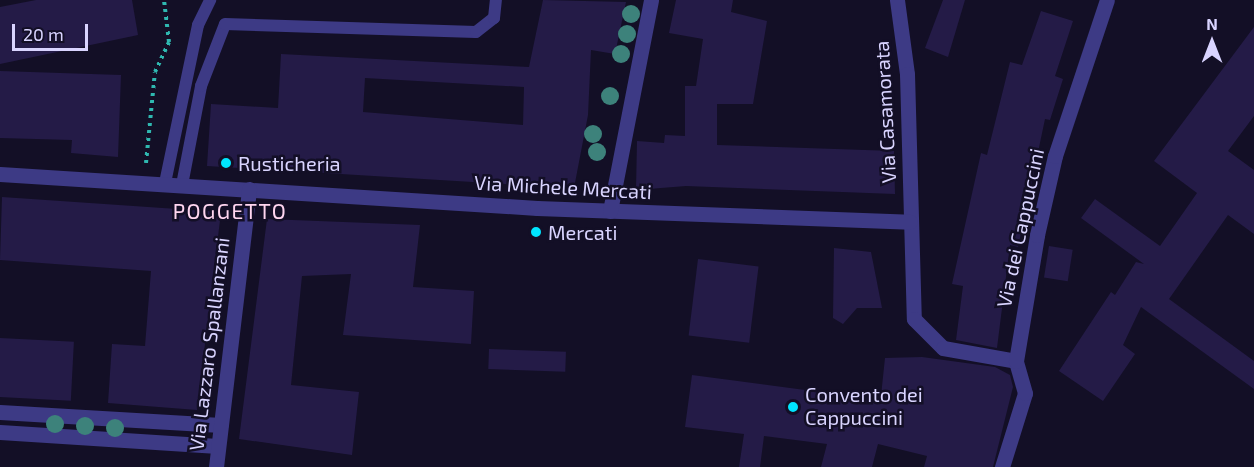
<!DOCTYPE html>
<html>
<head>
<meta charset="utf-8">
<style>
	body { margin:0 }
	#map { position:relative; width:1254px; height:467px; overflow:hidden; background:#130f26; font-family:"Exo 2",sans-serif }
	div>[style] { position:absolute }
	.building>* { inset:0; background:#241b47; transform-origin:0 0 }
	.path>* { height:4px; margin-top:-2px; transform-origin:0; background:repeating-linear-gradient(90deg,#2fb8b0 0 3px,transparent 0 7.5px) }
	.service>* { height:12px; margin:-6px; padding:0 6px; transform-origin:6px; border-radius:6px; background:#3d3a85 }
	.minor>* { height:15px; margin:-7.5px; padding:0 7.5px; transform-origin:7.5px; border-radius:7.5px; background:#3d3a85 }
	.trees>* { width:18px; height:18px; margin:-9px; border-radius:50%; background:#3d827b }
	.dots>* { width:16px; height:16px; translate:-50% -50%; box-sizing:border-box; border:3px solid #130f26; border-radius:50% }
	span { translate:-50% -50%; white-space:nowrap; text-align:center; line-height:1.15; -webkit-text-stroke:5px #130f26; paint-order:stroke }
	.street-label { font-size:20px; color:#d9d4ff }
	.poi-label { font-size:20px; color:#d9d4ff }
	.left { translate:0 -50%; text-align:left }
	.neighbourhood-label { font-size:21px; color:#ffd6f0; letter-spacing:1.5px }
	.north { position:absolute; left:1182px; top:12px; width:60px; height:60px; -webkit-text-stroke:4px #130f26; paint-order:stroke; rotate:0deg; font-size:16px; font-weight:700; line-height:24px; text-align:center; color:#d9d4ff }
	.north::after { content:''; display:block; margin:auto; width:21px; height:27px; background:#d9d4ff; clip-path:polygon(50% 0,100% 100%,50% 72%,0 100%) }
	.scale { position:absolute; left:12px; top:24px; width:76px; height:27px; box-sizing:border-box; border:3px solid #d9d4ff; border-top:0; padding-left:8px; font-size:18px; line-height:21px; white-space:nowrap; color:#d9d4ff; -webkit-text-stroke:4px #130f26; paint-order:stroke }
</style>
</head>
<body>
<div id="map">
	<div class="building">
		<div style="clip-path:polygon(36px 0,132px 0,138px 35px,0 64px,0 7px)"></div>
		<div style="clip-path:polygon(evenodd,543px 0,626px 2px,615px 54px,591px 50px,588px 115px,574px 188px,207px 166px,211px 104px,278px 108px,281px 54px,529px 67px,543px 0,365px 78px,524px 87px,523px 125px,363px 112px,365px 78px)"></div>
		<div style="clip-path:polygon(676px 0,733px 0,731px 12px,767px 21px,753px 104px,717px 104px,717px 145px,894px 151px,895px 194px,686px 186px,636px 190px,637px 141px,664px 143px,665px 135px,685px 136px,685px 86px,696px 86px,703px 39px,669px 33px)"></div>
		<div style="clip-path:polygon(943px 0,965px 0,948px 57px,925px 48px)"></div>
		<div style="clip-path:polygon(1041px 11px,1073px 21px,1055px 76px,1063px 79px,1050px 120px,1045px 119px,1018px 247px,1010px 245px,997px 348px,956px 340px,963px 286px,952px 284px,981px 153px,987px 155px,1010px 62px,1022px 65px)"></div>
		<div style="clip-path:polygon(1254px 27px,1254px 116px,1228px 151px,1254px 170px,1254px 234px,1228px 215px,1169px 299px,1254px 361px,1254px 389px,1141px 307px,1123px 345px,1135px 354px,1103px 401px,1059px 371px,1111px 292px,1115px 295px,1136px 262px,1144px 264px,1081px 218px,1095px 199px,1160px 246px,1197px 193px,1154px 161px)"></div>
		<div style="clip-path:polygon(0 71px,121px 75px,118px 157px,71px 153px,72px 140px,0 138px)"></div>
		<div style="clip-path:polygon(2px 197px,221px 212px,197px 410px,108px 403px,112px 344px,145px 346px,151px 271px,0 260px)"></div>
		<div style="clip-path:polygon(267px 219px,420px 225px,413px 287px,474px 291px,471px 344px,343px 335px,351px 274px,302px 276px,291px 385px,359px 392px,352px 455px,239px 439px)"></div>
		<div style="left:1049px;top:246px;width:24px;height:32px;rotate:9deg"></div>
		<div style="clip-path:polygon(834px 248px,871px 252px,882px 308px,857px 308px,843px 324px,833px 318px)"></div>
		<div style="left:698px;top:259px;width:61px;height:77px;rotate:7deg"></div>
		<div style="left:0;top:338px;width:74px;height:59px;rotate:3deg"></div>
		<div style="left:489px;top:349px;width:77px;height:20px;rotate:2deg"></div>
		<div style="clip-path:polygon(922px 357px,995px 367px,1010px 375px,1013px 387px,993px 467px,924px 467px,927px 456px,878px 444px,872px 467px,821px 467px,827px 444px,764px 436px,760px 467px,739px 467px,744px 434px,685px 427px,692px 375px,865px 398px,881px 396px,885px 358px)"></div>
	</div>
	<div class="path">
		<div style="left:146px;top:163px;width:91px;rotate:-84.4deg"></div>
		<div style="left:155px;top:72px;width:33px;rotate:-65deg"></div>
		<div style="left:169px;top:42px;width:42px;rotate:-96.8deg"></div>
	</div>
	<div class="service">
		<div style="left:165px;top:183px;width:161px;rotate:-78.2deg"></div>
		<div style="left:198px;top:25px;width:28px;rotate:-64deg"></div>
		<div style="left:182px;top:185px;width:101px;rotate:-79.1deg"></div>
		<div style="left:201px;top:86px;width:66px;rotate:-68.8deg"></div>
		<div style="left:225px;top:24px;width:251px;rotate:1.8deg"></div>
		<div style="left:476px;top:32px;width:23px;rotate:-38deg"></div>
		<div style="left:494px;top:18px;width:18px;rotate:-84deg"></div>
	</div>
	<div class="minor">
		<div style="left:897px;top:0;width:75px;rotate:82.3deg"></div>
		<div style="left:907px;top:74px;width:245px;rotate:88.4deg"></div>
		<div style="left:914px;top:319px;width:41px;rotate:45deg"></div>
		<div style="left:943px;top:348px;width:74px;rotate:10.1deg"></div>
		<div style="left:0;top:174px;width:538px;rotate:3.62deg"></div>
		<div style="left:537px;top:208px;width:373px;rotate:2.1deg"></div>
		<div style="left:610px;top:211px;width:215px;rotate:-79deg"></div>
		<div style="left:0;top:412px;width:221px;rotate:3.4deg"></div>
		<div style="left:0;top:432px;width:218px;rotate:3.7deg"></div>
		<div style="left:216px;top:467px;width:280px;rotate:-83.2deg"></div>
		<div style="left:1002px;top:467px;width:77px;rotate:-72.7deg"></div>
		<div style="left:1025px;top:393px;width:33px;rotate:-106deg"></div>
		<div style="left:1016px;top:361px;width:128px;rotate:-80.5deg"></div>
		<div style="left:1037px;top:235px;width:81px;rotate:-77.2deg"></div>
		<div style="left:1055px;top:156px;width:164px;rotate:-71.6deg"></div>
	</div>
	<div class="trees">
		<div style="left:631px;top:14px"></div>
		<div style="left:627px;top:34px"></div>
		<div style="left:621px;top:54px"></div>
		<div style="left:610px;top:96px"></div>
		<div style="left:593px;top:134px"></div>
		<div style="left:597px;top:152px"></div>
		<div style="left:55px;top:424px"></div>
		<div style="left:85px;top:426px"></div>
		<div style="left:115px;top:428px"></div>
	</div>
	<div class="dots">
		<div style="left:226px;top:163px;background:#00e5ff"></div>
		<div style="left:536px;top:232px;background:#00e5ff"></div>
		<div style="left:793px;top:407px;background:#00e5ff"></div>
	</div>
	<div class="street-label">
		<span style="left:885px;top:112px;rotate:-93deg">Via Casamorata</span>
		<span style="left:563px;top:187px;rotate:3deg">Via Michele Mercati</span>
		<span style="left:1020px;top:228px;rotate:-78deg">Via dei Cappuccini</span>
		<span style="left:209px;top:344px;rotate:-83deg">Via Lazzaro Spallanzani</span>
	</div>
	<div class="poi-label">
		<span class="left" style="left:238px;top:163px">Rusticheria</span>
		<span class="left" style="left:548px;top:232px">Mercati</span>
		<span class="left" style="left:805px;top:406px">Convento dei<br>Cappuccini</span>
	</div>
	<div class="neighbourhood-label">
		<span style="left:230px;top:211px">POGGETTO</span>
	</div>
	<div class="north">N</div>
	<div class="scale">20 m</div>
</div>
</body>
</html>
